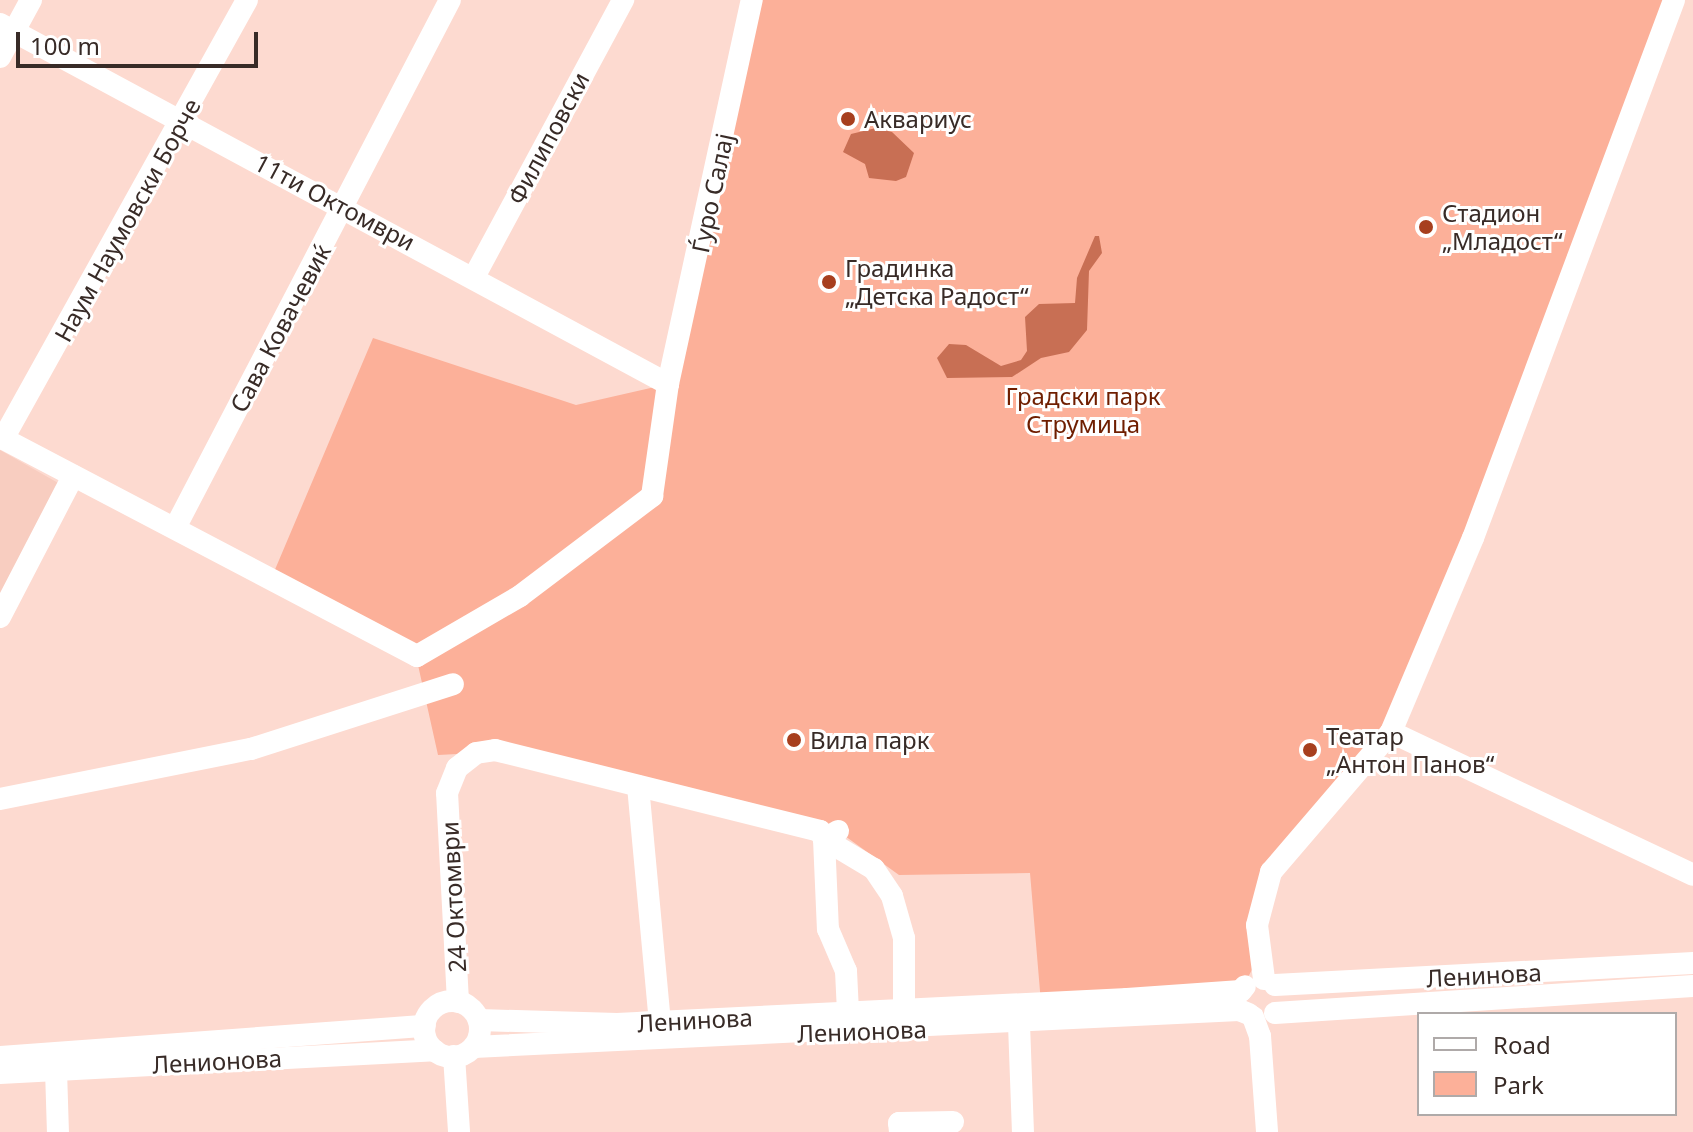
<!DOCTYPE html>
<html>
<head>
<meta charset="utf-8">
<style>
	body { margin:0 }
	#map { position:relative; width:1693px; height:1132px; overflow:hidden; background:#fddad0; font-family:"Noto Sans",sans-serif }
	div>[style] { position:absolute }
	.built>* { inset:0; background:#f8cdc0 }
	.green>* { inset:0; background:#fcb099 }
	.water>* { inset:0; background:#c86f54 }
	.minor>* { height:22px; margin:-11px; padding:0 11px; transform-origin:11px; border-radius:11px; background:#fff }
	.minor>.ring { margin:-11px; padding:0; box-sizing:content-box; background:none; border:22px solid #fff; border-radius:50% }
	.dots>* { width:22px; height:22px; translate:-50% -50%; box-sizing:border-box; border:4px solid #fff; border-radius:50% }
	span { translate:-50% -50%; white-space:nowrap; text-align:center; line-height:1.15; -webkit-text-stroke:6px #fff; paint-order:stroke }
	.poi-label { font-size:24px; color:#382b27 }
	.left { translate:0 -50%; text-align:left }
	.street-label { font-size:24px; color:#382b27 }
	.park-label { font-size:24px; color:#6f1e00 }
	.legend { position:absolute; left:1417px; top:1012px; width:260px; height:104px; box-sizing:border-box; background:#fff; border:2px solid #afaaa9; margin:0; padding:10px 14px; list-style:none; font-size:24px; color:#382b27 }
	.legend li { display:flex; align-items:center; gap:16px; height:40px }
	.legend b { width:40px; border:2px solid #afaaa9 }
	.scale { position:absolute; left:16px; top:32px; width:242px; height:36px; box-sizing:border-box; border:4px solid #382b27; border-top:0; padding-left:10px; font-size:24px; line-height:28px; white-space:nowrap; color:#382b27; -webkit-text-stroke:6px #fff; paint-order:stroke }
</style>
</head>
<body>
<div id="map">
	<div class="built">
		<div style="clip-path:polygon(0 450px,60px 484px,0 599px)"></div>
	</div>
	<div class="green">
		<div style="clip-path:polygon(752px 0,1674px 0,1391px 732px,1271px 872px,1259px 956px,1241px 991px,1041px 1003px,1030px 873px,899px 875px,838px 831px,476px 753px,438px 755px,416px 656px,271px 579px,373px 338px,576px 405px,668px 384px)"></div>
	</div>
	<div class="water">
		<div style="clip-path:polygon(876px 128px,892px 132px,914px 153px,906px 177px,896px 181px,869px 178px,865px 164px,843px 152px,851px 134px)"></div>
		<div style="clip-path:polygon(1095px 236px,1099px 236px,1102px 253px,1089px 271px,1087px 330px,1069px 352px,1041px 358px,1012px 377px,947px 378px,937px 358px,949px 344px,966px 345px,1001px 366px,1021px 360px,1027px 351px,1025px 317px,1039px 304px,1075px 303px,1077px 278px)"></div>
	</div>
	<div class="minor">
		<div style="left:0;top:24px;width:759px;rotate:28.32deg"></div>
		<div style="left:0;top:57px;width:65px;rotate:-61.5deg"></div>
		<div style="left:474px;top:277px;width:315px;rotate:-61.7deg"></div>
		<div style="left:0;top:437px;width:471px;rotate:27.7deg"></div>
		<div style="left:417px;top:656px;width:119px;rotate:-30.2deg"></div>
		<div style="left:520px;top:596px;width:166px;rotate:-37.1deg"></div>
		<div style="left:652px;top:496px;width:113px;rotate:-81.9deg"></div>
		<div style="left:668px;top:384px;width:393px;rotate:-77.7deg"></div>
		<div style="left:3px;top:439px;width:502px;rotate:-60.93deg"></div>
		<div style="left:175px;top:528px;width:595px;rotate:-62.49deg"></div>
		<div style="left:0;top:617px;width:159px;rotate:-62.6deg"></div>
		<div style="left:1391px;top:732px;width:334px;rotate:25.3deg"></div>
		<div style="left:638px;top:786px;width:236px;rotate:84.7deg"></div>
		<div style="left:0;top:799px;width:256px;rotate:-11.3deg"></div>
		<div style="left:251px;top:749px;width:212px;rotate:-17.8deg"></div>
		<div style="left:838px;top:831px;width:16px;rotate:150deg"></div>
		<div style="left:824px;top:839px;width:58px;rotate:31deg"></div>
		<div style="left:874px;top:869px;width:32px;rotate:56deg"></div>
		<div style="left:892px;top:896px;width:44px;rotate:74.1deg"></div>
		<div style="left:904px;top:938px;width:72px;rotate:90deg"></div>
		<div style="left:1264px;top:979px;width:54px;rotate:-97.4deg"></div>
		<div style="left:1257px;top:925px;width:55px;rotate:-75.2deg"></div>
		<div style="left:1271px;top:872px;width:184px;rotate:-49.4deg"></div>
		<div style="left:1391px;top:732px;width:211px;rotate:-67.1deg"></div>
		<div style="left:1473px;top:538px;width:574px;rotate:-69.51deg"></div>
		<div style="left:1275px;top:985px;width:419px;rotate:-3deg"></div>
		<div class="ring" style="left:424px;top:1001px;width:34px;height:34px"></div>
		<div style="left:458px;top:1002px;width:209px;rotate:-93deg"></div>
		<div style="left:447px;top:793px;width:27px;rotate:-68deg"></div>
		<div style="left:457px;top:768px;width:24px;rotate:-38deg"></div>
		<div style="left:476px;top:753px;width:19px;rotate:-9deg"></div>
		<div style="left:495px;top:750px;width:335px;rotate:14deg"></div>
		<div style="left:820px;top:831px;width:9px;rotate:63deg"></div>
		<div style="left:824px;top:839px;width:90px;rotate:87.5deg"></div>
		<div style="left:828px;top:929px;width:46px;rotate:66.8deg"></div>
		<div style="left:846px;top:971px;width:41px;rotate:87.2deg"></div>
		<div style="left:1275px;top:1013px;width:419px;rotate:-3.7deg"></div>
		<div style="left:1253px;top:1017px;width:20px;rotate:70deg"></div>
		<div style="left:1260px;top:1036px;width:96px;rotate:85.8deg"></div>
		<div style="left:479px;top:1020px;width:138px;rotate:1.7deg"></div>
		<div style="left:617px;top:1024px;width:511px;rotate:-2.81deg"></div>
		<div style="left:1127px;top:999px;width:114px;rotate:-4deg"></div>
		<div style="left:1241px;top:991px;width:6px;rotate:-51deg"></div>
		<div style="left:1019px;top:1024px;width:108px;rotate:87.9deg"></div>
		<div style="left:474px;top:1047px;width:766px;rotate:-2.77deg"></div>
		<div style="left:1239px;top:1010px;width:11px;rotate:22deg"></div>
		<div style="left:454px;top:1056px;width:76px;rotate:86.2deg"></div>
		<div style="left:0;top:1057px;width:426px;rotate:-4.2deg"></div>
		<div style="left:56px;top:1070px;width:62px;rotate:88.2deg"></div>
		<div style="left:0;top:1073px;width:435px;rotate:-3deg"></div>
		<div style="left:900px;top:1132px;width:9px;rotate:-96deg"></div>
		<div style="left:899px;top:1123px;width:54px;rotate:-1.1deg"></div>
	</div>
	<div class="dots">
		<div style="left:848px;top:119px;background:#a73f1e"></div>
		<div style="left:1426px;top:227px;background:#a73f1e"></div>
		<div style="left:829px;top:282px;background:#a73f1e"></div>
		<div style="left:794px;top:740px;background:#a73f1e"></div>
		<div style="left:1310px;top:750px;background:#a73f1e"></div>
	</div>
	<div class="poi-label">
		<span class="left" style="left:864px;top:119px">Аквариус</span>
		<span class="left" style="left:1442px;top:227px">Стадион<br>„Младост“</span>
		<span class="left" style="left:845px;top:282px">Градинка<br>„Детска Радост“</span>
		<span class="left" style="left:1326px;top:750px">Театар<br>„Антон Панов“</span>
		<span class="left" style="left:810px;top:740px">Вила парк</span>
	</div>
	<div class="street-label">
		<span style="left:548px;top:138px;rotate:-62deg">Филиповски</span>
		<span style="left:712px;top:193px;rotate:-78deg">Ѓуро Салај</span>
		<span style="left:335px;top:202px;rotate:28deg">11ти Октомври</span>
		<span style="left:127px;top:220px;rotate:-61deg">Наум Наумовски Борче</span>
		<span style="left:280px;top:328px;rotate:-62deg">Сава Ковачевиќ</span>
		<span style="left:453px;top:897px;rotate:-93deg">24 Октомври</span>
		<span style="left:1484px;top:975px;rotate:-3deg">Ленинова</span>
		<span style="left:695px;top:1020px;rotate:-3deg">Ленинова</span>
		<span style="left:862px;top:1031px;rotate:-2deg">Ленионова</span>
		<span style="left:217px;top:1061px;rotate:-3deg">Ленионова</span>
	</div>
	<div class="park-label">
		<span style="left:1083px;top:410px">Градски парк<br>Струмица</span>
	</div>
	<ul class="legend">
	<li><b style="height:10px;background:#fff"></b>Road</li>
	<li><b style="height:22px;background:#fcb099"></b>Park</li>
	</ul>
	<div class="scale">100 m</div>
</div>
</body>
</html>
